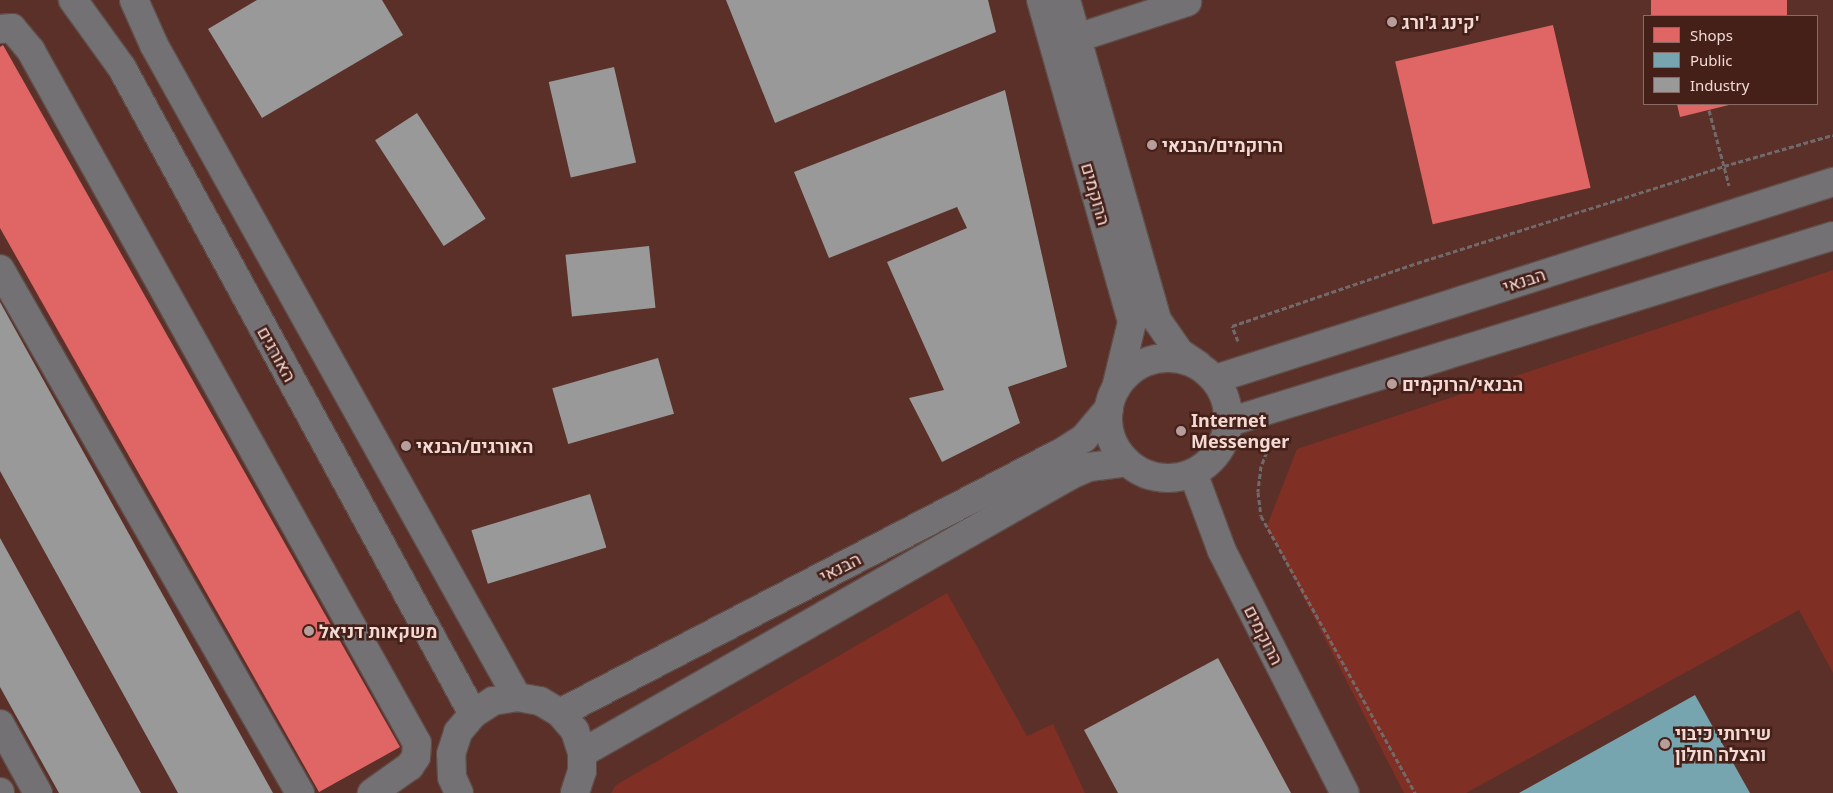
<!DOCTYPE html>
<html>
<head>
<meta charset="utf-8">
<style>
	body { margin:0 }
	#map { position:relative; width:1833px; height:793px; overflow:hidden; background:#46312e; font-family:"Noto Sans",Heebo,sans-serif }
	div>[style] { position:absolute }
	.built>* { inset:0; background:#5b3029 }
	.green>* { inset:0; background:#7f2f23 }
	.shops>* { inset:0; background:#e06666; transform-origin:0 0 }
	.public>* { inset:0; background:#76a5af }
	.industry>* { inset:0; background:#999; transform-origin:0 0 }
	.path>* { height:3px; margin-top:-1.5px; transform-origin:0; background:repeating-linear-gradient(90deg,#72696a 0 5px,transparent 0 7.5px) }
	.roads { filter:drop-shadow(1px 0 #5f4e4a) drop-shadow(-1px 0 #5f4e4a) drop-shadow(0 1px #5f4e4a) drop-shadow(0 -1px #5f4e4a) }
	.minor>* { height:28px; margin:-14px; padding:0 14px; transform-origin:14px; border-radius:14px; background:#747174 }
	.minor>.ring { margin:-14px; padding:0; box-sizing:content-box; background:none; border:28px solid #747174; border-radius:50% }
	.dots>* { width:14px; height:14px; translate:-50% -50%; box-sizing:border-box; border:2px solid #452019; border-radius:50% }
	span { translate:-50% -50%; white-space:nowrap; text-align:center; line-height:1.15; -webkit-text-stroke:5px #452019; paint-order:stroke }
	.poi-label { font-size:18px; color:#f2d9d4; font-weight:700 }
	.left { translate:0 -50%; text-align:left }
	.street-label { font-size:18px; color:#f2d9d4 }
	.legend { position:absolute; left:1643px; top:15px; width:175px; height:90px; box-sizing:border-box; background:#452019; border:1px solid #8a6a64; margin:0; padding:6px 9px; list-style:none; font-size:15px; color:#f2d9d4 }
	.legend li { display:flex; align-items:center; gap:10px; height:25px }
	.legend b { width:25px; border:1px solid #8a6a64 }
</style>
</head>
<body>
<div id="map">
	<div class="built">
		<div style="clip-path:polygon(evenodd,0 0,1833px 0,1833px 793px,0 793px,0 0,1644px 16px,1817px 16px,1817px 104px,1644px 104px,1644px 16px)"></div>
	</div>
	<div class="green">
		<div style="clip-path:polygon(1833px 270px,1833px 673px,1799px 610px,1466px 793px,1404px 793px,1267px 526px,1297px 449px)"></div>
		<div style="clip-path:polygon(947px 593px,1027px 736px,1053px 724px,1085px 793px,611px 793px,616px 785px)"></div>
	</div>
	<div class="shops">
		<div style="left:1651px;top:0;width:136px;height:16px"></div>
		<div style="left:1553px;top:25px;width:167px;height:162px;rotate:77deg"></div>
		<div style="clip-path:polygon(3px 45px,400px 747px,319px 792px,0 228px,0 47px)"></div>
		<div style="clip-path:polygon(1677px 104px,1733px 104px,1680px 117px)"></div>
	</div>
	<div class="public">
		<div style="clip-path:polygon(1695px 695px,1750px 793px,1519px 793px)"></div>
	</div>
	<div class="industry">
		<div style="clip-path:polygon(257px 0,382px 0,403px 35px,262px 118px,208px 29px)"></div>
		<div style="clip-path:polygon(726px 0,988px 0,996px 32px,775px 123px)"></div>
		<div style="left:614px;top:67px;width:98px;height:67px;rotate:77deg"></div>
		<div style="clip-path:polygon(1005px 90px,1067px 367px,1008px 387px,1020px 423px,942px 462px,909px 398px,944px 390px,887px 262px,967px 228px,957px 207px,829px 258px,794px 172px)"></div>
		<div style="left:417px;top:113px;width:126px;height:50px;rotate:57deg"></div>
		<div style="left:649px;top:246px;width:62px;height:84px;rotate:84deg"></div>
		<div style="clip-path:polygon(0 302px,273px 793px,178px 793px,0 471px)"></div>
		<div style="left:658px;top:358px;width:58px;height:110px;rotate:74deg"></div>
		<div style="left:590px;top:494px;width:56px;height:124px;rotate:73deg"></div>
		<div style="clip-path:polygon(0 538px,141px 793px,59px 793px,0 687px)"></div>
		<div style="clip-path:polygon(1218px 658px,1291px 793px,1118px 793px,1084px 730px)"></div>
	</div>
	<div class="path">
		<div style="left:1709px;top:110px;width:78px;rotate:75.1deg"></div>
		<div style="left:1238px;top:341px;width:16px;rotate:-112deg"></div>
		<div style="left:1232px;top:326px;width:195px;rotate:-18.8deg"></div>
		<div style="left:1417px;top:263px;width:322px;rotate:-17.5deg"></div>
		<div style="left:1724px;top:166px;width:113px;rotate:-15.9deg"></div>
		<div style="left:1272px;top:438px;width:30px;rotate:111deg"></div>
		<div style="left:1261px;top:466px;width:26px;rotate:97deg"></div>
		<div style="left:1258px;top:492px;width:24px;rotate:83deg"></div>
		<div style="left:1261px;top:516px;width:317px;rotate:60.9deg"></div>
	</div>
	<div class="roads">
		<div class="minor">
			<div style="left:73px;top:0;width:84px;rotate:54.2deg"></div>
			<div style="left:122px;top:68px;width:735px;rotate:61.48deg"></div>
			<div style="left:134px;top:0;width:49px;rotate:66deg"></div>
			<div style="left:154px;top:45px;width:746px;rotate:60.89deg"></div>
			<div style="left:1041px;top:0;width:335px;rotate:74.2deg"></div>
			<div style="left:1132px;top:322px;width:68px;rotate:103.6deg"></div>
			<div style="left:1066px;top:0;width:333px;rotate:74.1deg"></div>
			<div style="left:1157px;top:320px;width:39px;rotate:55deg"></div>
			<div style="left:1179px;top:352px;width:23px;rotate:34deg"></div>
			<div style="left:0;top:29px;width:12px;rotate:-5deg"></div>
			<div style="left:12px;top:28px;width:30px;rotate:50deg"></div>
			<div style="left:31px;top:51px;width:792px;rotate:60.85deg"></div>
			<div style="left:417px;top:743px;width:14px;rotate:94deg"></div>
			<div style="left:416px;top:757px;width:11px;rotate:124deg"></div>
			<div style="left:410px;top:766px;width:47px;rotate:144.6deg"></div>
			<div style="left:1077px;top:38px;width:116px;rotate:-18.1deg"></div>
			<div style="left:0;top:269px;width:604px;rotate:60.21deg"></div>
			<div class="ring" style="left:1108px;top:358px;width:92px;height:92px"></div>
			<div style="left:1215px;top:379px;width:649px;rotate:-17.68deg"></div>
			<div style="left:1229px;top:422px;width:632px;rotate:-17.12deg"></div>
			<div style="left:1193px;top:473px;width:83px;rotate:69.6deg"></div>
			<div style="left:1222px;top:551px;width:271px;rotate:63.1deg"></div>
			<div style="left:560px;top:713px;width:566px;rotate:-27.47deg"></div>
			<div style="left:1062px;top:452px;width:26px;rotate:-32deg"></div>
			<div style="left:1084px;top:438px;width:39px;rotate:-50deg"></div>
			<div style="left:0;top:724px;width:79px;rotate:61.2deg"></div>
			<div style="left:582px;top:753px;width:562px;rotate:-29.62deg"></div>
			<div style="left:1071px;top:475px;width:20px;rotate:-24deg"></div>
			<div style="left:1089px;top:467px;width:38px;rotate:-7deg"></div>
			<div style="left:0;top:792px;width:1px;rotate:90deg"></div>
			<div style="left:459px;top:793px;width:17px;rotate:-114deg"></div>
			<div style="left:452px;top:777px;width:23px;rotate:-92deg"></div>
			<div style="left:451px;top:754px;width:23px;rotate:-72deg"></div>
			<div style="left:458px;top:732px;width:23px;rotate:-50deg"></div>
			<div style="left:473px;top:714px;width:24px;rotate:-33deg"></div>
			<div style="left:493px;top:701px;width:24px;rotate:-9deg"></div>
			<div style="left:517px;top:697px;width:23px;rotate:10deg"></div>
			<div style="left:540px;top:701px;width:23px;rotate:31deg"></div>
			<div style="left:560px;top:713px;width:23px;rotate:50deg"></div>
			<div style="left:575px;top:731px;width:23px;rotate:72deg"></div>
			<div style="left:582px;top:753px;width:18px;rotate:90deg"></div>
			<div style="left:582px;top:771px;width:23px;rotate:108deg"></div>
		</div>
	</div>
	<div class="dots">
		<div style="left:1392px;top:22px;background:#b69e9a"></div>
		<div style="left:1152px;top:145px;background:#b69e9a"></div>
		<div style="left:1392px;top:384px;background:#b69e9a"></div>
		<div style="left:1181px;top:431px;background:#b69e9a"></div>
		<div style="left:406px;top:446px;background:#b69e9a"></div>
		<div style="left:309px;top:631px;background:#b69e9a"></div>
		<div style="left:1665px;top:744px;background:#b69e9a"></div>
	</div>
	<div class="poi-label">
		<span class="left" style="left:1402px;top:22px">קינג ג'ורג'</span>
		<span class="left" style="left:1162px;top:145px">הרוקמים/הבנאי</span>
		<span class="left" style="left:1402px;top:384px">הבנאי/הרוקמים</span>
		<span class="left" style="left:1191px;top:431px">Internet<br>Messenger</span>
		<span class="left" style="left:416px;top:446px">האורגים/הבנאי</span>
		<span class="left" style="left:319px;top:631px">משקאות דניאל</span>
		<span class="left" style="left:1675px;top:744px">שירותי כיבוי<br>והצלה חולון</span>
	</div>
	<div class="street-label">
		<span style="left:1096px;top:194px;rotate:74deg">הרוקמים</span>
		<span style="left:1524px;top:280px;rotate:-18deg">הבנאי</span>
		<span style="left:277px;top:354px;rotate:61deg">האורגים</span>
		<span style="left:840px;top:567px;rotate:-27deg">הבנאי</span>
		<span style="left:1264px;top:635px;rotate:63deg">הרוקמים</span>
	</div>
	<ul class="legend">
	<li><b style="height:14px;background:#e06666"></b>Shops</li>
	<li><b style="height:14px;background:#76a5af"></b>Public</li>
	<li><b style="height:14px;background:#999"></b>Industry</li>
	</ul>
</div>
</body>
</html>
